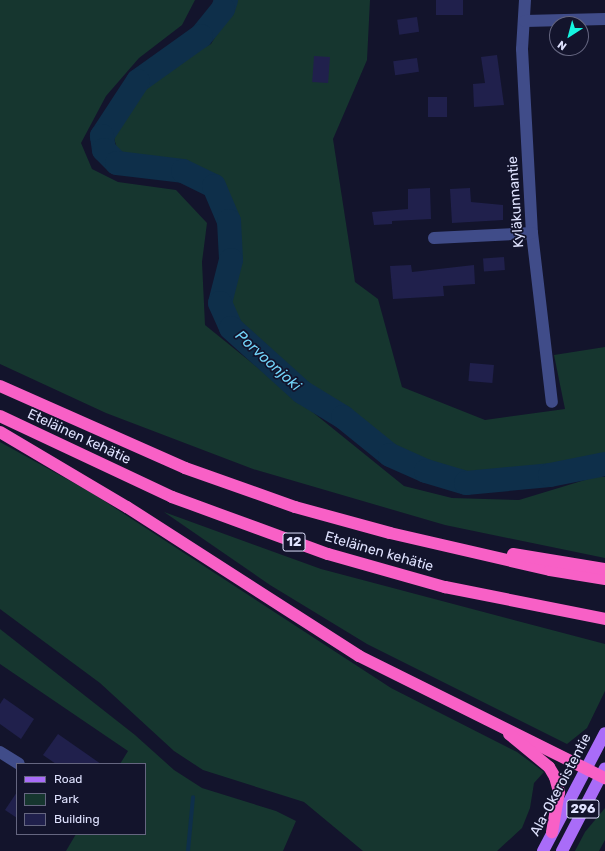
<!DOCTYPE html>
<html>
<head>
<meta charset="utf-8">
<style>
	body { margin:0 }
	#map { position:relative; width:605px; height:851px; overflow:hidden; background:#13142c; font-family:Rubik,sans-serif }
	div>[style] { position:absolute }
	.green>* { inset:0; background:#16362f }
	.stream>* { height:4px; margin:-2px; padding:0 2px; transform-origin:2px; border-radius:2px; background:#0e2f4a }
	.river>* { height:24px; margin:-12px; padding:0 12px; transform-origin:12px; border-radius:12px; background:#0e2f4a }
	.building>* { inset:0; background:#20204c; transform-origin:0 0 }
	.minor>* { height:12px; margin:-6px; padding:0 6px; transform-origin:6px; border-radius:6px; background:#404c89 }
	.major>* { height:12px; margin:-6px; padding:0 6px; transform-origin:6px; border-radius:6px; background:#a96cf8 }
	.highway>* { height:12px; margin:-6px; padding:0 6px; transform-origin:6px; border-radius:6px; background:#f860c6 }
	span { translate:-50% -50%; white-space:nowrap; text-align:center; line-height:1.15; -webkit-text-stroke:3.5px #13142c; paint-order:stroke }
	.shield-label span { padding:1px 3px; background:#13142c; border:1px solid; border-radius:3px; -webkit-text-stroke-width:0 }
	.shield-label { font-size:13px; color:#dfe2fe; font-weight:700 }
	.street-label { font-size:14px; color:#dfe2fe }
	.water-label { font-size:15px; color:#72d4f9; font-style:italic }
	.legend { position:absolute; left:16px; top:763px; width:130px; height:72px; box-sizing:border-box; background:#13142c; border:1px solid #656680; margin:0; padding:5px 7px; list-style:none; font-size:12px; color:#dfe2fe }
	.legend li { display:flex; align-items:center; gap:8px; height:20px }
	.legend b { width:20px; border:1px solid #656680 }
	.north { position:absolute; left:549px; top:16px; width:40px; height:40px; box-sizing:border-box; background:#13142c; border:1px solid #656680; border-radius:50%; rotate:216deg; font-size:11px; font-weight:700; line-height:16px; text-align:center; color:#dfe2fe }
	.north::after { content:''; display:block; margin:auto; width:14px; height:18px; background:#15f4e0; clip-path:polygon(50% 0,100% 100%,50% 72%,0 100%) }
</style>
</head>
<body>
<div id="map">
	<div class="green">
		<div style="clip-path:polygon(0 0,195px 0,182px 25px,139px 58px,106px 96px,81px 143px,92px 169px,118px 182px,176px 190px,207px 223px,202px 262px,205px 325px,404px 486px,452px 498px,519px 500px,598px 476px,605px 477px,605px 558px,445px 525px,253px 469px,106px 413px,0 364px)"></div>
		<div style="clip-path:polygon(237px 0,370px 0,367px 60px,333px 139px,355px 282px,378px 299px,402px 387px,485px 420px,565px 409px,554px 355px,605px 347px,605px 457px,546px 467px,460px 474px,422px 461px,393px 446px,347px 411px,306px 387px,239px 324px,231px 300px,239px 261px,236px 222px,222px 184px,183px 163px,119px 156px,114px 138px,148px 85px,169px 66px,211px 44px)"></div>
		<div style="clip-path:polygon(0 442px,92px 493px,391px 688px,517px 752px,544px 772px,534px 783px,530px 808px,522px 828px,497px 851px,363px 851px,304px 802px,203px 770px,174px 751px,100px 683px,0 609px)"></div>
		<div style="clip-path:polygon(164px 512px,321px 569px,605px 644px,605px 691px,587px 728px,567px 744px,367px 644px,270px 585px)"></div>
		<div style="clip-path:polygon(0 629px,135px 735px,174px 770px,202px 788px,276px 811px,296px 821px,283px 851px,66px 851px,76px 834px,145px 834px,145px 764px,120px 764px,128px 751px,0 664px)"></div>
		<div style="clip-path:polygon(605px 808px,605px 840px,599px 851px,575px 851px,585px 832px)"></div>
	</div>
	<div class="stream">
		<div style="left:188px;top:851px;width:54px;rotate:-84.7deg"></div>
	</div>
	<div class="river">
		<div style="left:226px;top:0;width:9px;rotate:108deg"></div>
		<div style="left:223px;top:9px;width:35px;rotate:129deg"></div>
		<div style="left:201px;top:36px;width:77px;rotate:144.5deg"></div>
		<div style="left:138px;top:81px;width:66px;rotate:123.2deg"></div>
		<div style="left:102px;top:136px;width:14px;rotate:82deg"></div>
		<div style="left:104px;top:150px;width:18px;rotate:45deg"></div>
		<div style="left:117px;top:163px;width:66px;rotate:6.9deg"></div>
		<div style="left:183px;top:171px;width:34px;rotate:26deg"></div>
		<div style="left:214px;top:186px;width:38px;rotate:67deg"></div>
		<div style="left:229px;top:221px;width:39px;rotate:87deg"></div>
		<div style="left:231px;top:260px;width:44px;rotate:104.3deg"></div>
		<div style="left:220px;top:303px;width:27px;rotate:66deg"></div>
		<div style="left:231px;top:328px;width:96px;rotate:42deg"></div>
		<div style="left:302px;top:392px;width:48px;rotate:31.4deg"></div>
		<div style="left:343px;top:417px;width:60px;rotate:39deg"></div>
		<div style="left:390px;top:455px;width:39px;rotate:24deg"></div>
		<div style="left:426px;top:471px;width:42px;rotate:16.7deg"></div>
		<div style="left:466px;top:483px;width:84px;rotate:-5.4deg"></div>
		<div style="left:550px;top:475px;width:56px;rotate:-11.3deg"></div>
	</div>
	<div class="building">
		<div style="left:436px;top:0;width:27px;height:15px"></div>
		<div style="left:417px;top:17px;width:15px;height:20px;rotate:82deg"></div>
		<div style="clip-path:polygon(497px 55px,504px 105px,474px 107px,473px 84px,485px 83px,481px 57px)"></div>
		<div style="left:314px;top:56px;width:16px;height:26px;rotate:4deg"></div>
		<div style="left:417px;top:58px;width:14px;height:24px;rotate:82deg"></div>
		<div style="left:447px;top:97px;width:20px;height:19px;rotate:90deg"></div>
		<div style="clip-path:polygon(430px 188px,431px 219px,392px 221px,392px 224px,374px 225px,372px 212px,408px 209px,408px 189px)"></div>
		<div style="clip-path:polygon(470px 188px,471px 202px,503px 205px,503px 220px,452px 223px,450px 189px)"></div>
		<div style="left:504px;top:257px;width:13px;height:21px;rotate:86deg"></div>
		<div style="clip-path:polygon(411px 265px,412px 272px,474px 265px,475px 284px,443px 286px,444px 296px,393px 299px,390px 266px)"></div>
		<div style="left:470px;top:363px;width:24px;height:18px;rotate:5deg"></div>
		<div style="clip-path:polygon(4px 698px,34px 719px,21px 739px,0 724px,0 704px)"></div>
		<div style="clip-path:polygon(58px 734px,101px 764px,56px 764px,43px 755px)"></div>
		<div style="clip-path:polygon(17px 792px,17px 818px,5px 810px)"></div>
	</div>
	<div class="minor">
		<div style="left:525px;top:0;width:49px;rotate:93.5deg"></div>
		<div style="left:522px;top:49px;width:184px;rotate:86.9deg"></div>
		<div style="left:532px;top:233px;width:170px;rotate:83.3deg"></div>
		<div style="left:525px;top:21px;width:80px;rotate:-1.4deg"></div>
		<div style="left:434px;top:238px;width:98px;rotate:-2.9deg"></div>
		<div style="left:0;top:752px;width:22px;rotate:32deg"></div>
	</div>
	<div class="major">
		<div style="left:543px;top:851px;width:133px;rotate:-62.3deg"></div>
		<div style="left:562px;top:851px;width:93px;rotate:-62.6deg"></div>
	</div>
	<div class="highway">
		<div style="left:0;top:386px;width:202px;rotate:23.9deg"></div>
		<div style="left:185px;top:468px;width:117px;rotate:19.5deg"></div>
		<div style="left:295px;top:507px;width:98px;rotate:15.3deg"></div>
		<div style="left:390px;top:533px;width:164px;rotate:13deg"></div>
		<div style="left:550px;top:570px;width:56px;rotate:9.3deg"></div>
		<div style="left:0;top:416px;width:190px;rotate:25.2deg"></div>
		<div style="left:172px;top:497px;width:166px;rotate:20.1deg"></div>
		<div style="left:328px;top:554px;width:122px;rotate:15.8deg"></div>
		<div style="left:445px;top:587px;width:163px;rotate:11.3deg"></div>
		<div style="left:0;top:432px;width:147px;rotate:30.6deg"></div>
		<div style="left:127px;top:507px;width:276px;rotate:32.7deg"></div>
		<div style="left:359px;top:656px;width:275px;rotate:26.4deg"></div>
		<div style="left:513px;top:554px;width:93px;rotate:9.3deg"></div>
		<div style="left:509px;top:734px;width:52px;rotate:39.5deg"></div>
		<div style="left:549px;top:767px;width:12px;rotate:59deg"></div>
		<div style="left:555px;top:777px;width:16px;rotate:75deg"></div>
		<div style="left:559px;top:792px;width:41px;rotate:99.9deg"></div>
	</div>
	<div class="shield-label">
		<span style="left:294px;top:542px">12</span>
		<span style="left:583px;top:809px">296</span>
	</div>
	<div class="street-label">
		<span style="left:516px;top:202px;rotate:-94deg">Kyläkunnantie</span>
		<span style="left:79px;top:437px;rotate:25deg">Eteläinen kehätie</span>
		<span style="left:379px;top:552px;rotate:16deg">Eteläinen kehätie</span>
		<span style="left:561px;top:785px;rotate:-62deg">Ala-Okeroistentie</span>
	</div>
	<div class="water-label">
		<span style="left:268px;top:361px;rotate:42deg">Porvoonjoki</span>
	</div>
	<ul class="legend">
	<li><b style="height:5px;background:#a96cf8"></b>Road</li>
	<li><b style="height:11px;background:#16362f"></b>Park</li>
	<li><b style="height:11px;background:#20204c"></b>Building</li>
	</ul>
	<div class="north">N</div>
</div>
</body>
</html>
